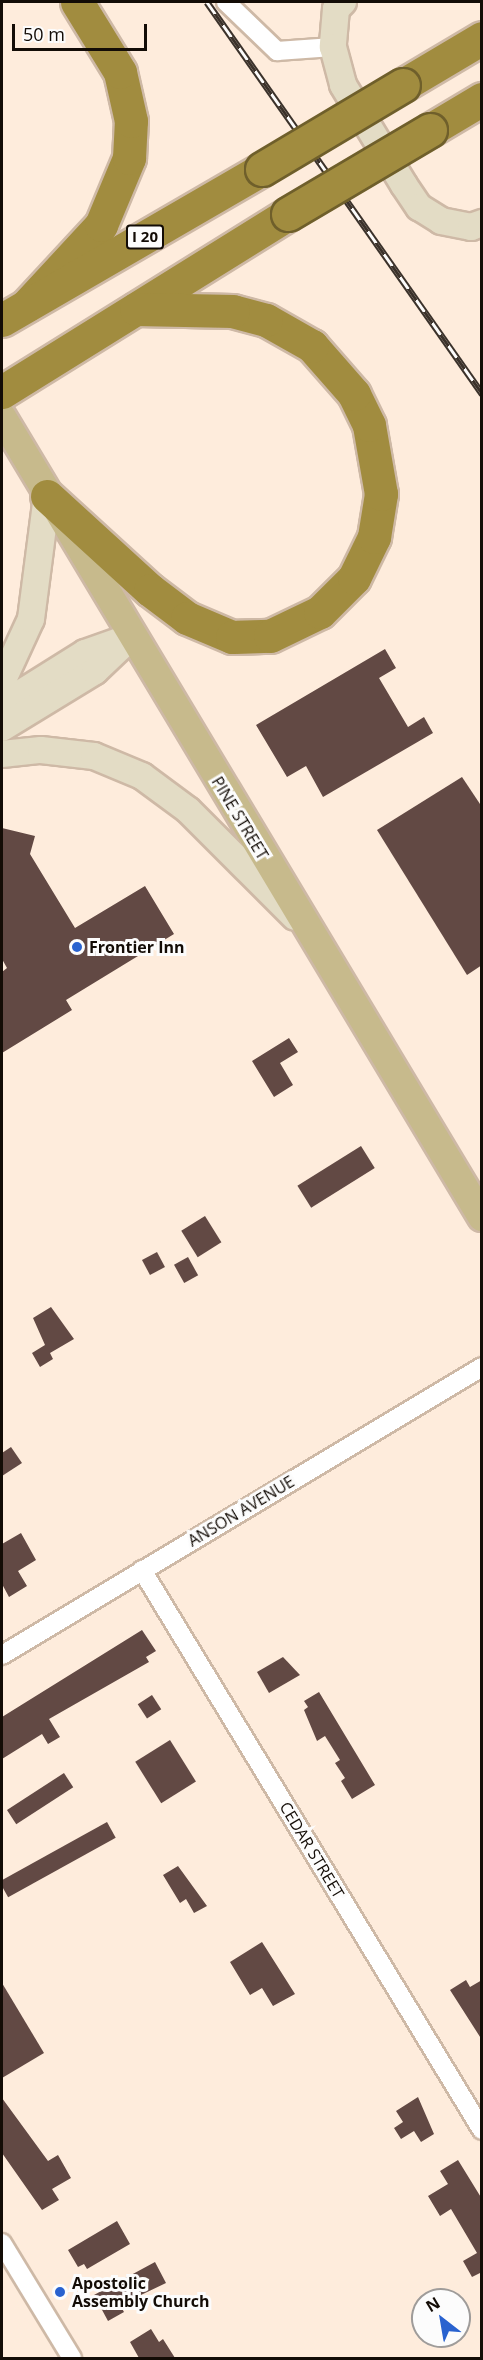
<!DOCTYPE html>
<html>
<head>
<meta charset="utf-8">
<style>
	body { margin:0 }
	#map { position:relative; width:483px; height:2360px; overflow:hidden; background:#feecdc; font-family:"Open Sans",sans-serif }
	div>[style] { position:absolute }
	.building>* { inset:0; background:#624944; transform-origin:0 0 }
	.roads { filter:drop-shadow(2px 0 #ceb9a6) drop-shadow(-2px 0 #ceb9a6) drop-shadow(0 2px #ceb9a6) drop-shadow(0 -2px #ceb9a6) }
	.minor>* { height:18px; margin:-9px; padding:0 9px; transform-origin:9px; border-radius:9px; background:#fff }
	.secondary>* { height:26px; margin:-13px; padding:0 13px; transform-origin:13px; border-radius:13px; background:#e3dcc5 }
	.primary>* { height:28px; margin:-14px; padding:0 14px; transform-origin:14px; border-radius:14px; background:#c7ba8c }
	.motorway>* { height:33px; margin:-16.5px; padding:0 16.5px; transform-origin:16.5px; border-radius:16.5px; background:#a18c3f }
	.rail>* { height:7px; margin-top:-3.5px; transform-origin:0; background:repeating-linear-gradient(90deg,#fcfcfc 0 14px,#3b322b 0 28px); box-sizing:border-box; border-block:2px solid #3b322b }
	.bridges { filter:drop-shadow(2px 0 #6f5f2b) drop-shadow(-2px 0 #6f5f2b) drop-shadow(0 2px #6f5f2b) drop-shadow(0 -2px #6f5f2b) }
	.motorway-bridge>* { height:33px; margin:-16.5px; padding:0 16.5px; transform-origin:16.5px; border-radius:16.5px; background:#a18c3f }
	.dots>* { width:16px; height:16px; translate:-50% -50%; box-sizing:border-box; border:3px solid #fcfcfc; border-radius:50% }
	span { translate:-50% -50%; white-space:nowrap; text-align:center; line-height:1.15; -webkit-text-stroke:6px #fcfcfc; paint-order:stroke }
	.shield-label span { padding:2px 4px; background:#fcfcfc; border:2px solid; border-radius:4px; -webkit-text-stroke-width:0 }
	.shield-label { font-size:15px; color:#130c06; font-weight:700 }
	.street-label { font-size:16px; color:#130c06 }
	.poi-label { font-size:16px; color:#130c06; font-weight:700 }
	.left { translate:0 -50%; text-align:left }
	.frame { position:absolute; inset:0; border:3px solid #130c06; pointer-events:none }
	.north { position:absolute; left:411px; top:2288px; width:60px; height:60px; box-sizing:border-box; background:#fcfcfc; border:2px solid #9f9c9a; border-radius:50%; rotate:329deg; font-size:16px; font-weight:700; line-height:24px; text-align:center; color:#130c06 }
	.north::after { content:''; display:block; margin:auto; width:21px; height:27px; background:#2962cf; clip-path:polygon(50% 0,100% 100%,50% 72%,0 100%) }
	.scale { position:absolute; left:12px; top:24px; width:135px; height:27px; box-sizing:border-box; border:3px solid #130c06; border-top:0; padding-left:8px; font-size:18px; line-height:21px; white-space:nowrap; color:#130c06; -webkit-text-stroke:4px #fcfcfc; paint-order:stroke }
</style>
</head>
<body>
<div id="map">
	<div class="building">
		<div style="clip-path:polygon(385px 649px,396px 668px,379px 678px,408px 727px,424px 717px,433px 733px,323px 797px,306px 766px,287px 777px,256px 725px)"></div>
		<div style="clip-path:polygon(462px 777px,482px 807px,482px 965px,467px 975px,377px 830px)"></div>
		<div style="clip-path:polygon(2px 828px,35px 836px,30px 854px,75px 928px,145px 886px,174px 934px,66px 1000px,72px 1010px,2px 1053px,2px 972px,7px 968px,2px 959px)"></div>
		<div style="clip-path:polygon(289px 1038px,298px 1052px,280px 1063px,293px 1085px,274px 1097px,252px 1061px)"></div>
		<div style="left:361px;top:1146px;width:26px;height:75px;rotate:58deg"></div>
		<div style="left:205px;top:1216px;width:31px;height:28px;rotate:58deg"></div>
		<div style="left:157px;top:1252px;width:17px;height:17px;rotate:62deg"></div>
		<div style="left:188px;top:1257px;width:21px;height:16px;rotate:61deg"></div>
		<div style="clip-path:polygon(51px 1307px,74px 1339px,50px 1353px,53px 1359px,40px 1367px,32px 1353px,45px 1345px,33px 1318px)"></div>
		<div style="clip-path:polygon(11px 1447px,22px 1463px,2px 1476px,2px 1453px)"></div>
		<div style="clip-path:polygon(21px 1533px,36px 1560px,18px 1571px,27px 1586px,9px 1597px,2px 1584px,2px 1544px)"></div>
		<div style="clip-path:polygon(142px 1630px,156px 1651px,146px 1657px,149px 1662px,49px 1719px,60px 1737px,48px 1744px,42px 1734px,2px 1759px,2px 1717px)"></div>
		<div style="clip-path:polygon(283px 1657px,300px 1675px,269px 1693px,257px 1672px)"></div>
		<div style="clip-path:polygon(319px 1692px,375px 1785px,352px 1799px,341px 1781px,345px 1778px,335px 1763px,340px 1760px,325px 1736px,317px 1741px,304px 1710px,308px 1707px,304px 1701px)"></div>
		<div style="left:152px;top:1695px;width:17px;height:17px;rotate:57deg"></div>
		<div style="left:170px;top:1740px;width:49px;height:41px;rotate:58deg"></div>
		<div style="left:64px;top:1773px;width:17px;height:68px;rotate:57deg"></div>
		<div style="left:107px;top:1822px;width:18px;height:123px;rotate:61deg"></div>
		<div style="clip-path:polygon(178px 1866px,207px 1906px,194px 1913px,186px 1899px,180px 1903px,163px 1875px)"></div>
		<div style="clip-path:polygon(262px 1942px,295px 1994px,273px 2006px,262px 1988px,250px 1995px,230px 1962px)"></div>
		<div style="clip-path:polygon(466px 1980px,470px 1987px,482px 1980px,482px 2040px,450px 1990px)"></div>
		<div style="clip-path:polygon(2px 1983px,44px 2053px,2px 2078px)"></div>
		<div style="clip-path:polygon(418px 2097px,434px 2134px,421px 2142px,414px 2131px,401px 2139px,394px 2128px,403px 2122px,396px 2111px)"></div>
		<div style="clip-path:polygon(2px 2098px,48px 2161px,58px 2155px,71px 2178px,52px 2189px,59px 2200px,42px 2210px,2px 2153px)"></div>
		<div style="clip-path:polygon(458px 2160px,482px 2199px,482px 2272px,472px 2277px,463px 2261px,477px 2253px,451px 2209px,440px 2216px,428px 2196px,448px 2184px,440px 2171px)"></div>
		<div style="clip-path:polygon(117px 2221px,130px 2244px,87px 2269px,84px 2264px,78px 2267px,68px 2250px)"></div>
		<div style="clip-path:polygon(155px 2262px,166px 2283px,120px 2305px,124px 2312px,108px 2321px,94px 2295px)"></div>
		<div style="clip-path:polygon(151px 2329px,159px 2342px,163px 2339px,175px 2358px,139px 2358px,130px 2342px)"></div>
	</div>
	<div class="roads">
		<div class="minor">
			<div style="left:226px;top:2px;width:71px;rotate:43.9deg"></div>
			<div style="left:277px;top:51px;width:56px;rotate:-4.1deg"></div>
			<div style="left:142px;top:1570px;width:655px;rotate:58.74deg"></div>
			<div style="left:2px;top:1655px;width:560px;rotate:-30.96deg"></div>
			<div style="left:2px;top:2243px;width:135px;rotate:58.7deg"></div>
		</div>
		<div class="secondary">
			<div style="left:343px;top:2px;width:10px;rotate:135deg"></div>
			<div style="left:336px;top:9px;width:38px;rotate:95deg"></div>
			<div style="left:333px;top:47px;width:39px;rotate:75deg"></div>
			<div style="left:343px;top:85px;width:117px;rotate:58.6deg"></div>
			<div style="left:404px;top:185px;width:27px;rotate:56deg"></div>
			<div style="left:419px;top:207px;width:26px;rotate:32deg"></div>
			<div style="left:441px;top:221px;width:31px;rotate:11deg"></div>
			<div style="left:471px;top:227px;width:12px;rotate:-20deg"></div>
			<div style="left:2px;top:682px;width:69px;rotate:-65.3deg"></div>
			<div style="left:31px;top:619px;width:124px;rotate:-82.6deg"></div>
			<div style="left:2px;top:705px;width:98px;rotate:-32.1deg"></div>
			<div style="left:85px;top:653px;width:42px;rotate:-19.3deg"></div>
			<div style="left:2px;top:728px;width:109px;rotate:-31.5deg"></div>
			<div style="left:95px;top:671px;width:50px;rotate:-43.4deg"></div>
			<div style="left:2px;top:754px;width:39px;rotate:-6deg"></div>
			<div style="left:41px;top:750px;width:53px;rotate:6.5deg"></div>
			<div style="left:94px;top:756px;width:52px;rotate:22.6deg"></div>
			<div style="left:142px;top:776px;width:57px;rotate:36.5deg"></div>
			<div style="left:188px;top:810px;width:151px;rotate:45deg"></div>
		</div>
		<div class="primary">
			<div style="left:2px;top:417px;width:933px;rotate:59.04deg"></div>
		</div>
		<div class="motorway">
			<div style="left:403px;top:85px;width:92px;rotate:-30.7deg"></div>
			<div style="left:430px;top:130px;width:61px;rotate:-30.8deg"></div>
			<div style="left:27px;top:305px;width:109px;rotate:-47.2deg"></div>
			<div style="left:101px;top:225px;width:73px;rotate:-67.3deg"></div>
			<div style="left:129px;top:158px;width:37px;rotate:-87deg"></div>
			<div style="left:131px;top:121px;width:50px;rotate:-102.7deg"></div>
			<div style="left:120px;top:72px;width:82px;rotate:-121.6deg"></div>
			<div style="left:2px;top:320px;width:301px;rotate:-30.1deg"></div>
			<div style="left:2px;top:392px;width:337px;rotate:-31.9deg"></div>
			<div style="left:47px;top:496px;width:139px;rotate:42.4deg"></div>
			<div style="left:150px;top:590px;width:46px;rotate:37.1deg"></div>
			<div style="left:187px;top:618px;width:49px;rotate:22.9deg"></div>
			<div style="left:232px;top:637px;width:38px;rotate:-2deg"></div>
			<div style="left:270px;top:636px;width:55px;rotate:-25.6deg"></div>
			<div style="left:320px;top:612px;width:48px;rotate:-45deg"></div>
			<div style="left:354px;top:578px;width:46px;rotate:-64deg"></div>
			<div style="left:374px;top:537px;width:44px;rotate:-80.8deg"></div>
			<div style="left:381px;top:494px;width:70px;rotate:-99.9deg"></div>
			<div style="left:369px;top:425px;width:34px;rotate:-116deg"></div>
			<div style="left:354px;top:394px;width:64px;rotate:-131.2deg"></div>
			<div style="left:312px;top:346px;width:53px;rotate:-150.5deg"></div>
			<div style="left:266px;top:320px;width:34px;rotate:-165deg"></div>
			<div style="left:233px;top:311px;width:97px;rotate:-178.8deg"></div>
		</div>
	</div>
	<div class="rail">
		<div style="left:207px;top:2px;width:479px;rotate:54.9deg"></div>
	</div>
	<div class="bridges">
		<div class="motorway-bridge">
			<div style="left:262px;top:169px;width:164px;rotate:-30.8deg"></div>
			<div style="left:288px;top:214px;width:165px;rotate:-30.6deg"></div>
		</div>
	</div>
	<div class="dots">
		<div style="left:77px;top:947px;background:#2962cf"></div>
		<div style="left:60px;top:2292px;background:#2962cf"></div>
	</div>
	<div class="shield-label">
		<span style="left:145px;top:237px">I 20</span>
	</div>
	<div class="street-label">
		<span style="left:240px;top:818px;rotate:59deg">PINE STREET</span>
		<span style="left:241px;top:1511px;rotate:-31deg">ANSON AVENUE</span>
		<span style="left:312px;top:1850px;rotate:59deg">CEDAR STREET</span>
	</div>
	<div class="poi-label">
		<span class="left" style="left:89px;top:947px">Frontier Inn</span>
		<span class="left" style="left:72px;top:2292px">Apostolic<br>Assembly Church</span>
	</div>
	<div class="frame"></div>
	<div class="north">N</div>
	<div class="scale">50 m</div>
</div>
</body>
</html>
